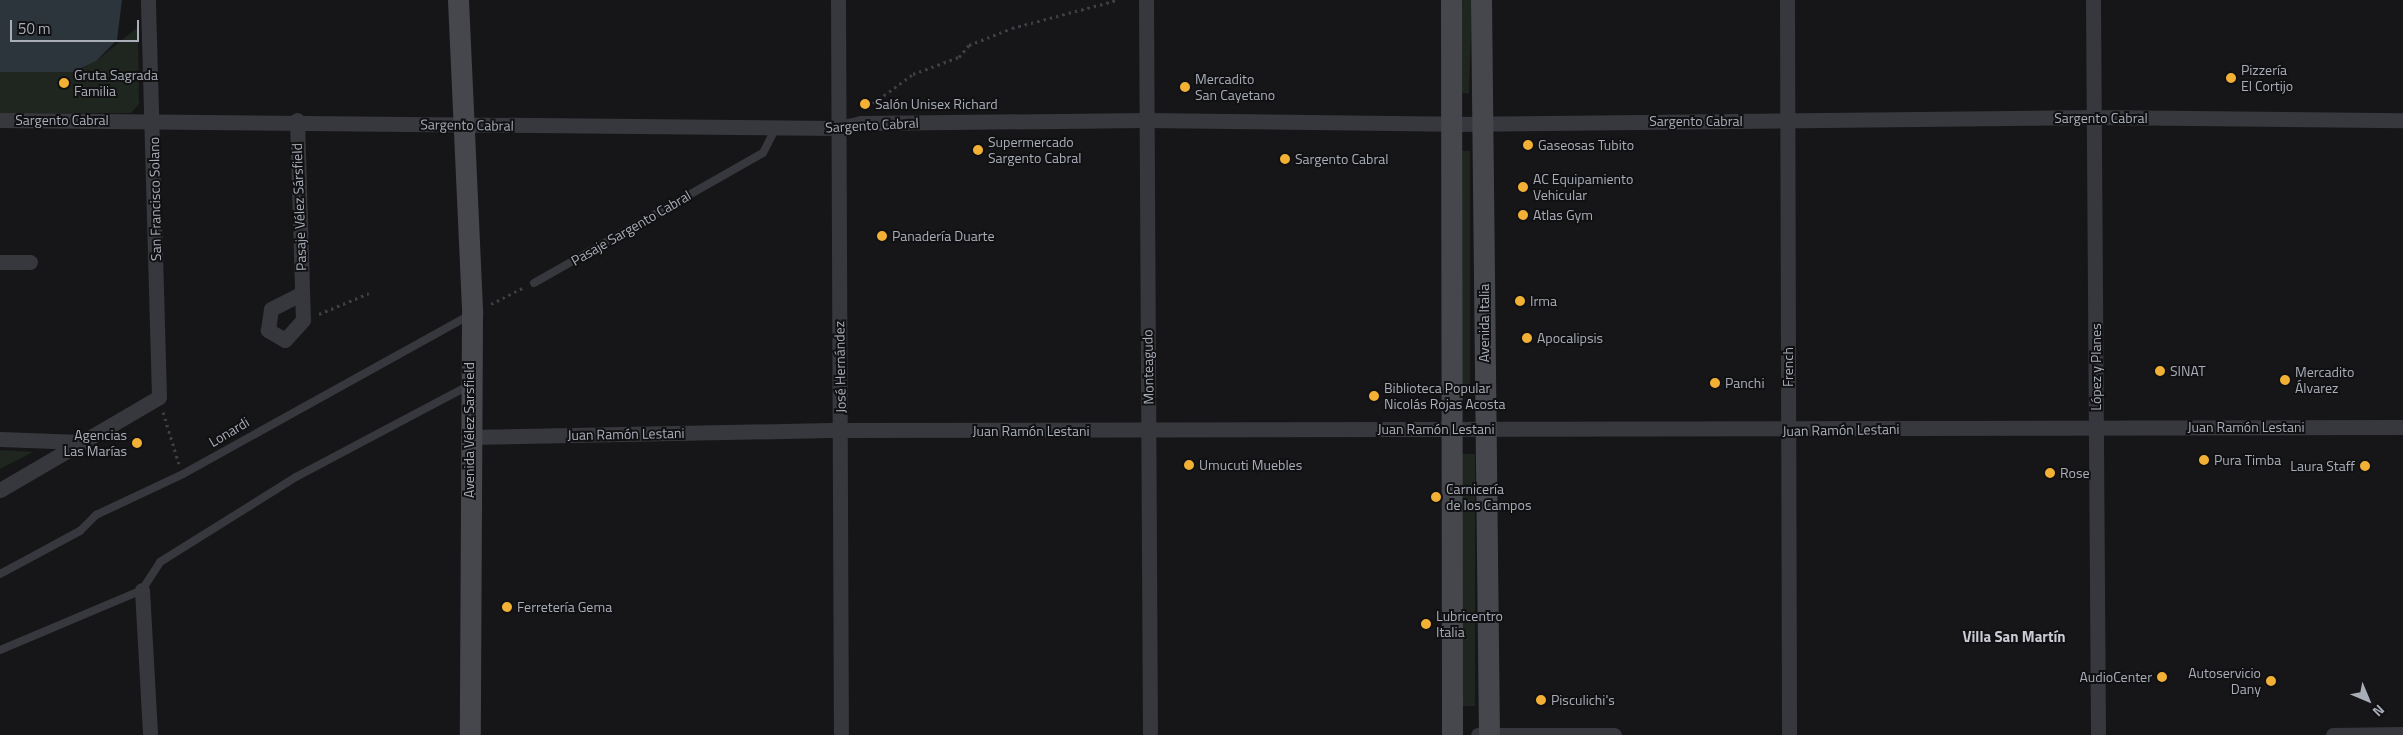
<!DOCTYPE html>
<html>
<head>
<meta charset="utf-8">
<style>
	body { margin:0 }
	#map { position:relative; width:2403px; height:735px; overflow:hidden; background:#161618; font-family:"Titillium Web",sans-serif }
	div>[style] { position:absolute }
	.green>* { inset:0; background:#1e261f; transform-origin:0 0 }
	.water>* { inset:0; background:#2c353c }
	.path>* { height:3px; margin-top:-1.5px; transform-origin:0; background:repeating-linear-gradient(90deg,#3d3f44 0 2.5px,transparent 0 6.5px) }
	.lane>* { height:8px; margin:-4px; padding:0 4px; transform-origin:4px; border-radius:4px; background:#37383d }
	.street>* { height:15px; margin:-7.5px; padding:0 7.5px; transform-origin:7.5px; border-radius:7.5px; background:#37383d }
	.secondary>* { height:21px; margin:-10.5px; padding:0 10.5px; transform-origin:10.5px; border-radius:10.5px; background:#45474d }
	.dots>* { width:14px; height:14px; translate:-50% -50%; box-sizing:border-box; border:2px solid #111113; border-radius:50% }
	span { translate:-50% -50%; white-space:nowrap; text-align:center; line-height:1.15; -webkit-text-stroke:4px #111113; paint-order:stroke }
	.poi-label { font-size:14px; color:#a8adb8 }
	.left { translate:0 -50%; text-align:left }
	.right { translate:-100% -50%; text-align:right }
	.street-label { font-size:14px; color:#a8adb8 }
	.neighbourhood-label { font-size:15px; color:#c9ccd4; font-weight:700 }
	.north { position:absolute; left:2343px; top:675px; width:50px; height:50px; -webkit-text-stroke:4px #111113; paint-order:stroke; rotate:135deg; font-size:14px; font-weight:700; line-height:20px; text-align:center; color:#a8adb8 }
	.north::after { content:''; display:block; margin:auto; width:18px; height:22px; background:#a8adb8; clip-path:polygon(50% 0,100% 100%,50% 72%,0 100%) }
	.scale { position:absolute; left:10px; top:20px; width:129px; height:22px; box-sizing:border-box; border:2px solid #a8adb8; border-top:0; padding-left:6px; font-size:15px; line-height:18px; white-space:nowrap; color:#a8adb8; -webkit-text-stroke:4px #111113; paint-order:stroke }
</style>
</head>
<body>
<div id="map">
	<div class="green">
		<div style="clip-path:polygon(1460px 0,1472px 0,1469px 94px,1460px 92px)"></div>
		<div style="clip-path:polygon(138px 27px,139px 104px,131px 113px,0 114px,0 72px,73px 72px,96px 61px)"></div>
		<div style="left:1458px;top:151px;width:12px;height:243px"></div>
		<div style="clip-path:polygon(0 450px,33px 452px,0 469px)"></div>
		<div style="left:1460px;top:454px;width:15px;height:252px"></div>
	</div>
	<div class="water">
		<div style="clip-path:polygon(0 0,122px 0,117px 40px,96px 61px,73px 72px,0 72px)"></div>
	</div>
	<div class="path">
		<div style="left:868px;top:107px;width:56px;rotate:-36.3deg"></div>
		<div style="left:913px;top:74px;width:49px;rotate:-20.3deg"></div>
		<div style="left:959px;top:57px;width:16px;rotate:-50deg"></div>
		<div style="left:969px;top:45px;width:46px;rotate:-21.6deg"></div>
		<div style="left:1012px;top:28px;width:109px;rotate:-14.9deg"></div>
		<div style="left:491px;top:304px;width:38px;rotate:-27deg"></div>
		<div style="left:319px;top:314px;width:54px;rotate:-22.8deg"></div>
		<div style="left:163px;top:412px;width:54px;rotate:72.9deg"></div>
	</div>
	<div class="lane">
		<div style="left:534px;top:283px;width:263px;rotate:-29.6deg"></div>
		<div style="left:763px;top:153px;width:29px;rotate:-63deg"></div>
		<div style="left:0;top:574px;width:91px;rotate:-28.3deg"></div>
		<div style="left:80px;top:531px;width:23px;rotate:-45deg"></div>
		<div style="left:96px;top:515px;width:96px;rotate:-25.2deg"></div>
		<div style="left:183px;top:474px;width:328px;rotate:-29deg"></div>
		<div style="left:0;top:650px;width:154px;rotate:-22.9deg"></div>
		<div style="left:142px;top:590px;width:33px;rotate:-57deg"></div>
		<div style="left:160px;top:562px;width:160px;rotate:-32deg"></div>
		<div style="left:296px;top:477px;width:195px;rotate:-27.9deg"></div>
	</div>
	<div class="street">
		<div style="left:838px;top:0;width:735px;rotate:89.77deg"></div>
		<div style="left:1146px;top:0;width:735px;rotate:89.69deg"></div>
		<div style="left:1787px;top:0;width:735px;rotate:89.84deg"></div>
		<div style="left:2093px;top:0;width:735px;rotate:89.61deg"></div>
		<div style="left:0;top:120px;width:838px;rotate:0.55deg"></div>
		<div style="left:838px;top:128px;width:24px;rotate:-12deg"></div>
		<div style="left:861px;top:123px;width:285px;rotate:-0.6deg"></div>
		<div style="left:1146px;top:120px;width:306px;rotate:0.7deg"></div>
		<div style="left:1452px;top:124px;width:643px;rotate:-0.62deg"></div>
		<div style="left:2095px;top:117px;width:308px;rotate:0.6deg"></div>
		<div style="left:297px;top:120px;width:200px;rotate:88.3deg"></div>
		<div style="left:303px;top:320px;width:27px;rotate:132deg"></div>
		<div style="left:285px;top:340px;width:20px;rotate:-150deg"></div>
		<div style="left:268px;top:330px;width:21px;rotate:-82deg"></div>
		<div style="left:271px;top:309px;width:35px;rotate:-27deg"></div>
		<div style="left:0;top:262px;width:30px"></div>
		<div style="left:469px;top:437px;width:372px;rotate:-1.1deg"></div>
		<div style="left:841px;top:430px;width:1562px;rotate:-0.11deg"></div>
		<div style="left:0;top:439px;width:81px;rotate:2.1deg"></div>
		<div style="left:0;top:490px;width:184px;rotate:-30.3deg"></div>
		<div style="left:159px;top:397px;width:397px;rotate:-91.6deg"></div>
		<div style="left:142px;top:590px;width:145px;rotate:86.8deg"></div>
		<div style="left:1478px;top:735px;width:136px"></div>
		<div style="left:2333px;top:735px;width:70px;rotate:-0.8deg"></div>
	</div>
	<div class="secondary">
		<div style="left:458px;top:0;width:314px;rotate:87.4deg"></div>
		<div style="left:472px;top:314px;width:421px;rotate:90.3deg"></div>
		<div style="left:1451px;top:0;width:735px;rotate:89.92deg"></div>
		<div style="left:1481px;top:0;width:735px;rotate:89.38deg"></div>
	</div>
	<div class="dots">
		<div style="left:2231px;top:78px;background:#f2b134"></div>
		<div style="left:64px;top:83px;background:#f2b134"></div>
		<div style="left:1185px;top:87px;background:#f2b134"></div>
		<div style="left:865px;top:104px;background:#f2b134"></div>
		<div style="left:1528px;top:145px;background:#f2b134"></div>
		<div style="left:978px;top:150px;background:#f2b134"></div>
		<div style="left:1285px;top:159px;background:#f2b134"></div>
		<div style="left:1523px;top:187px;background:#f2b134"></div>
		<div style="left:1523px;top:215px;background:#f2b134"></div>
		<div style="left:882px;top:236px;background:#f2b134"></div>
		<div style="left:1520px;top:301px;background:#f2b134"></div>
		<div style="left:1527px;top:338px;background:#f2b134"></div>
		<div style="left:2160px;top:371px;background:#f2b134"></div>
		<div style="left:2285px;top:380px;background:#f2b134"></div>
		<div style="left:1715px;top:383px;background:#f2b134"></div>
		<div style="left:1374px;top:396px;background:#f2b134"></div>
		<div style="left:137px;top:443px;background:#f2b134"></div>
		<div style="left:2204px;top:460px;background:#f2b134"></div>
		<div style="left:1189px;top:465px;background:#f2b134"></div>
		<div style="left:2365px;top:466px;background:#f2b134"></div>
		<div style="left:2050px;top:473px;background:#f2b134"></div>
		<div style="left:1436px;top:497px;background:#f2b134"></div>
		<div style="left:507px;top:607px;background:#f2b134"></div>
		<div style="left:1426px;top:624px;background:#f2b134"></div>
		<div style="left:2162px;top:677px;background:#f2b134"></div>
		<div style="left:2271px;top:681px;background:#f2b134"></div>
		<div style="left:1541px;top:700px;background:#f2b134"></div>
	</div>
	<div class="poi-label">
		<span class="left" style="left:2241px;top:78px">Pizzería<br>El Cortijo</span>
		<span class="left" style="left:74px;top:83px">Gruta Sagrada<br>Familia</span>
		<span class="left" style="left:1195px;top:87px">Mercadito<br>San Cayetano</span>
		<span class="left" style="left:875px;top:104px">Salón Unisex Richard</span>
		<span class="left" style="left:988px;top:150px">Supermercado<br>Sargento Cabral</span>
		<span class="left" style="left:1538px;top:145px">Gaseosas Tubito</span>
		<span class="left" style="left:1295px;top:159px">Sargento Cabral</span>
		<span class="left" style="left:1533px;top:187px">AC Equipamiento<br>Vehicular</span>
		<span class="left" style="left:1533px;top:215px">Atlas Gym</span>
		<span class="left" style="left:892px;top:236px">Panadería Duarte</span>
		<span class="left" style="left:1530px;top:301px">Irma</span>
		<span class="left" style="left:1537px;top:338px">Apocalipsis</span>
		<span class="left" style="left:2170px;top:371px">SINAT</span>
		<span class="left" style="left:2295px;top:380px">Mercadito<br>Álvarez</span>
		<span class="left" style="left:1725px;top:383px">Panchi</span>
		<span class="left" style="left:1384px;top:396px">Biblioteca Popular<br>Nicolás Rojas Acosta</span>
		<span class="right" style="left:127px;top:443px">Agencias<br>Las Marías</span>
		<span class="left" style="left:2214px;top:460px">Pura Timba</span>
		<span class="left" style="left:1199px;top:465px">Umucuti Muebles</span>
		<span class="right" style="left:2355px;top:466px">Laura Staff</span>
		<span class="left" style="left:2060px;top:473px">Rose</span>
		<span class="left" style="left:1446px;top:497px">Carnicería<br>de los Campos</span>
		<span class="left" style="left:517px;top:607px">Ferretería Gema</span>
		<span class="left" style="left:1436px;top:624px">Lubricentro<br>Italia</span>
		<span class="right" style="left:2261px;top:681px">Autoservicio<br>Dany</span>
		<span class="right" style="left:2152px;top:677px">AudioCenter</span>
		<span class="left" style="left:1551px;top:700px">Pisculichi's</span>
	</div>
	<div class="street-label">
		<span style="left:2101px;top:118px">Sargento Cabral</span>
		<span style="left:62px;top:120px">Sargento Cabral</span>
		<span style="left:1696px;top:121px">Sargento Cabral</span>
		<span style="left:467px;top:125px;rotate:1deg">Sargento Cabral</span>
		<span style="left:872px;top:125px;rotate:-3deg">Sargento Cabral</span>
		<span style="left:155px;top:199px;rotate:-91deg">San Francisco Solano</span>
		<span style="left:299px;top:207px;rotate:-92deg">Pasaje Vélez Sársfield</span>
		<span style="left:631px;top:228px;rotate:-30deg">Pasaje Sargento Cabral</span>
		<span style="left:1484px;top:323px;rotate:-90deg">Avenida Italia</span>
		<span style="left:840px;top:367px;rotate:-91deg">José Hernández</span>
		<span style="left:1148px;top:367px;rotate:-91deg">Monteagudo</span>
		<span style="left:1788px;top:367px;rotate:-90deg">French</span>
		<span style="left:2096px;top:367px;rotate:-90deg">López y Planes</span>
		<span style="left:2246px;top:427px">Juan Ramón Lestani</span>
		<span style="left:1436px;top:429px">Juan Ramón Lestani</span>
		<span style="left:469px;top:430px;rotate:-90deg">Avenida Vélez Sarsfield</span>
		<span style="left:1841px;top:430px;rotate:-1deg">Juan Ramón Lestani</span>
		<span style="left:1031px;top:431px">Juan Ramón Lestani</span>
		<span style="left:229px;top:432px;rotate:-31deg">Lonardi</span>
		<span style="left:626px;top:434px;rotate:-1deg">Juan Ramón Lestani</span>
	</div>
	<div class="neighbourhood-label">
		<span style="left:2014px;top:637px">Villa San Martín</span>
	</div>
	<div class="north">N</div>
	<div class="scale">50 m</div>
</div>
</body>
</html>
